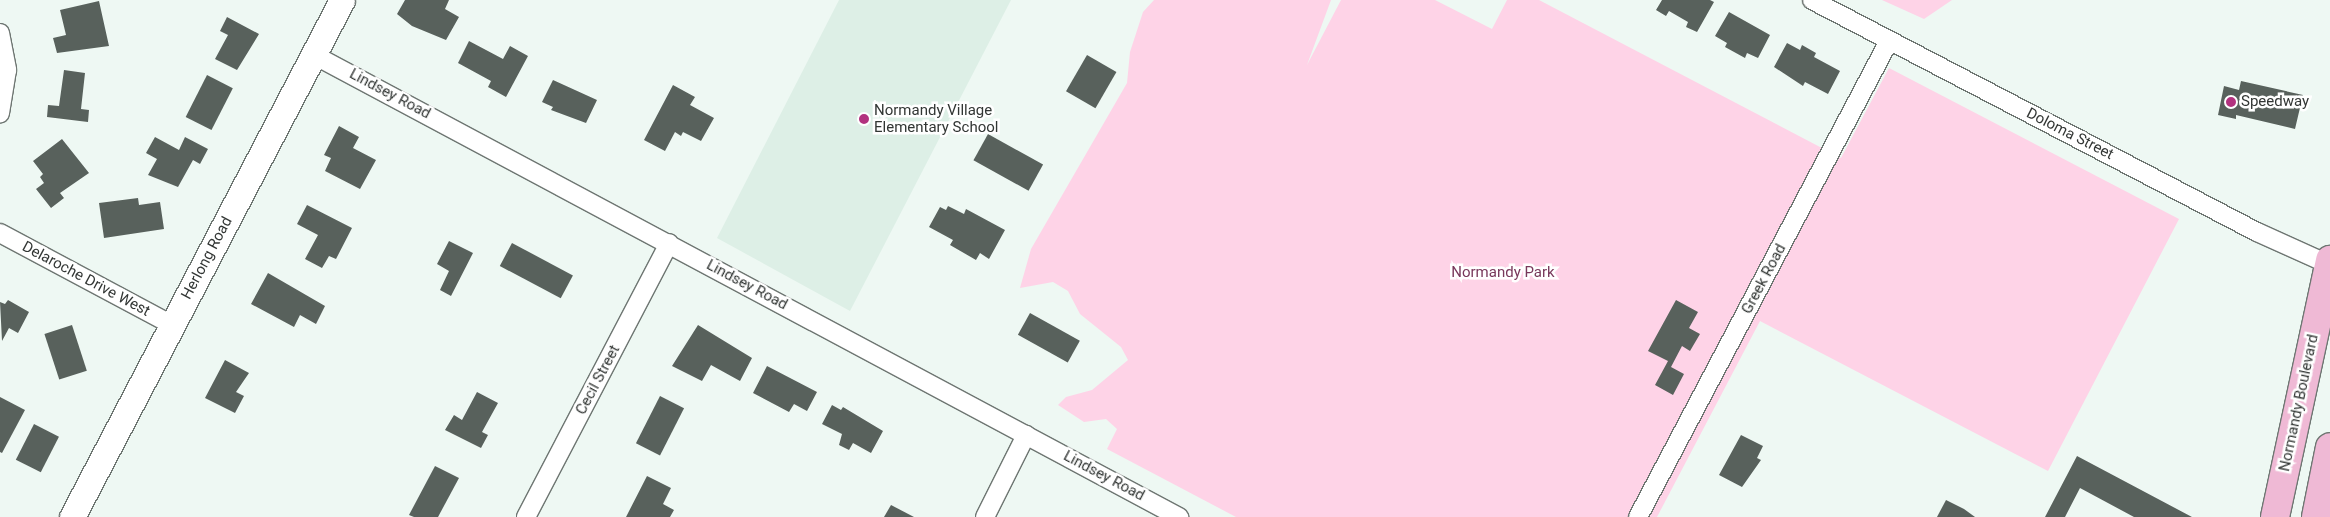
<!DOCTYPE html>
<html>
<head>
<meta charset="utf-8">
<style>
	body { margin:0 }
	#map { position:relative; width:2330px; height:517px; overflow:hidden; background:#eef8f3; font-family:Roboto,sans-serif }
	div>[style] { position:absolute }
	.built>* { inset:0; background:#ddefe6 }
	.green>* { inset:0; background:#fed3e7 }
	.building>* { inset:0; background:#58615c; transform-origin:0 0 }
	.roads { filter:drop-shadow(1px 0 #6e7672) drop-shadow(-1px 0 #6e7672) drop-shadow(0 1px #6e7672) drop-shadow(0 -1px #6e7672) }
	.street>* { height:18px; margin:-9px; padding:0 9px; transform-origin:9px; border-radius:9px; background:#fff }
	.secondary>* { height:25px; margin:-12.5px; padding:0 12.5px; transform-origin:12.5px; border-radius:12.5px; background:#fff }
	.primary>* { height:28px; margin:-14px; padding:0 14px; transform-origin:14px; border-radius:14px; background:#efb9d5 }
	.dots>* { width:14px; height:14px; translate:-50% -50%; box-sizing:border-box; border:2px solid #fff; border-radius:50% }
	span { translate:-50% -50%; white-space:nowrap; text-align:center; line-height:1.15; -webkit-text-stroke:5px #fff; paint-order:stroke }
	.street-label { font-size:15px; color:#323634 }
	.poi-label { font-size:15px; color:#323634 }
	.left { translate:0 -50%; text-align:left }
	.park-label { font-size:15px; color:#78385b }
</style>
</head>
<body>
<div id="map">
	<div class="built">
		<div style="clip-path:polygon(839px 0,1011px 0,850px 311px,717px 238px)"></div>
	</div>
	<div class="green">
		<div style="clip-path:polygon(1154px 0,1331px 0,1307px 65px,1341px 0,1435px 0,1492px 29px,1507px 0,1539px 0,1841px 158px,1889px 68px,2179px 219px,2048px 471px,1760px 321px,1657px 517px,1236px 517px,1107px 449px,1117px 429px,1106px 419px,1084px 422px,1058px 405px,1066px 397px,1092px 390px,1128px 360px,1121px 347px,1080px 314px,1068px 291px,1053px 282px,1020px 288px,1031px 249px,1127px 83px,1130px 52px,1143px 12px)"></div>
		<div style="clip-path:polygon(1882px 0,1952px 0,1924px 19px)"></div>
	</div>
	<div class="building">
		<div style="clip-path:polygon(405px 0,449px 0,445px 9px,459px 17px,446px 40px,412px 26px,397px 14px)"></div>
		<div style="clip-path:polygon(1662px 0,1710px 0,1714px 2px,1697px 32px,1686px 27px,1688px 22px,1669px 11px,1666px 16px,1656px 10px)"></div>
		<div style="clip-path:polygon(99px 1px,109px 46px,57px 53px,53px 38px,66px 35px,60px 10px)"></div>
		<div style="clip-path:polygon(1729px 12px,1770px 35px,1758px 58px,1747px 53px,1745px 58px,1725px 47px,1727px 43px,1715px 36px)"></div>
		<div style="clip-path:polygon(227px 17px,259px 34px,237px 70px,215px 59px,228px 35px,220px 31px)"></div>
		<div style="clip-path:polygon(469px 41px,503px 59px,510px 46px,528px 56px,506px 97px,488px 87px,491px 81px,458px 63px)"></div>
		<div style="clip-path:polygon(1787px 43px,1800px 50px,1802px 45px,1816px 53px,1814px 57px,1840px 71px,1828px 94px,1805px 82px,1803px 86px,1774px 67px)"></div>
		<div style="left:1087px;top:55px;width:34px;height:42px;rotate:30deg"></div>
		<div style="clip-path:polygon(64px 70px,85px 73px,81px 109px,89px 110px,88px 122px,47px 117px,48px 105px,59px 106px)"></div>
		<div style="left:207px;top:75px;width:29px;height:47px;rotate:27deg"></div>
		<div style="clip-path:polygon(553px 80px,597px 100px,586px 123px,551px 110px,553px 107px,542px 102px)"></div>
		<div style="clip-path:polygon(2241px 81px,2303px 95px,2295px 129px,2236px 115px,2236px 119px,2218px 115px,2224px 86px,2239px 90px)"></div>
		<div style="clip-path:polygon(673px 85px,695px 97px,690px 105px,714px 118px,701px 141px,683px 132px,681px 136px,675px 132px,665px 151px,644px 140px)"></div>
		<div style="clip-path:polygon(339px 126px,359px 137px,353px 148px,376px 160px,360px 189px,325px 171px,331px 158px,324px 155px)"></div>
		<div style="left:988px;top:134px;width:63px;height:30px;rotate:29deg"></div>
		<div style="clip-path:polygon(155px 137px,179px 150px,185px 137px,208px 149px,200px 164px,193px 160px,178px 187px,148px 175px,157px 159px,146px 153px)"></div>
		<div style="clip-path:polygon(62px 139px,89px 173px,60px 193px,64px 198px,51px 208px,36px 189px,44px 183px,40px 177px,43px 174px,33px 161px)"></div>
		<div style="clip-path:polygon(138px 198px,139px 205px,160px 202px,164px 229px,104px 238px,99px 203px)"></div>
		<div style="clip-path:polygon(307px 205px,352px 228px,336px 259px,329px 256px,322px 268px,305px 259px,318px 235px,297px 224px)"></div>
		<div style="clip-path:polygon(948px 206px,964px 214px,966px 209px,1005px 230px,989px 259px,980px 253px,976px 260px,950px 245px,953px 240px,929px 227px,940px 207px,946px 210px)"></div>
		<div style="clip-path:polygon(449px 241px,473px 253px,451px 296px,440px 290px,449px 271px,437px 264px)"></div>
		<div style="left:512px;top:243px;width:69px;height:26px;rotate:28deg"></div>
		<div style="clip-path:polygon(268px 273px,325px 306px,316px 324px,300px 315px,294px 327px,251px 304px)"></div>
		<div style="clip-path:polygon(8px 300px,29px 312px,18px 333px,9px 328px,2px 341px,0 302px,5px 304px)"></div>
		<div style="clip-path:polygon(1676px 300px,1698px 312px,1689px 328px,1700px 334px,1690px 351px,1682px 346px,1671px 367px,1684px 374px,1673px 395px,1655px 385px,1668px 361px,1648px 351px)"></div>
		<div style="left:1030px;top:313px;width:57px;height:25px;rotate:29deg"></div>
		<div style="left:72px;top:325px;width:48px;height:29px;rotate:72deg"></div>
		<div style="clip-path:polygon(698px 325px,752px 358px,740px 381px,711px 365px,702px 381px,672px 366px)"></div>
		<div style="clip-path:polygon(225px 360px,249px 373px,236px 392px,244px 396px,235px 413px,205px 398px)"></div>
		<div style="clip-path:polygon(767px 366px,817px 392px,807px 411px,794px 404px,789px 412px,753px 393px)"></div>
		<div style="clip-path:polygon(477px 392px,498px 403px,482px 432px,488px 435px,481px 448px,445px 430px,454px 415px,462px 420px)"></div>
		<div style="left:660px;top:396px;width:27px;height:53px;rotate:27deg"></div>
		<div style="clip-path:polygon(0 397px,25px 410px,2px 453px,0 452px)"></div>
		<div style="clip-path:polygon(832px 405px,841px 410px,843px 407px,883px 431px,871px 453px,853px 443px,849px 450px,839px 445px,842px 434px,822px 424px)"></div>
		<div style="left:34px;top:424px;width:28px;height:40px;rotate:27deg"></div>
		<div style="clip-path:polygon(1741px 435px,1763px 446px,1757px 458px,1761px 460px,1742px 487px,1719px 475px)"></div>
		<div style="clip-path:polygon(2077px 456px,2192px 517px,2134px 517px,2080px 488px,2065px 517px,2045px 517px)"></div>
		<div style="clip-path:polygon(435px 466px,459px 478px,438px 517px,414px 517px,409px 515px)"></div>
		<div style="clip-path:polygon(647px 476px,671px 488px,663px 504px,674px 510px,670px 517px,626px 517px)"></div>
		<div style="clip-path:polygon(1946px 500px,1964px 509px,1975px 517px,1937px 517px)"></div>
		<div style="clip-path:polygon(891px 505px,914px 517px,884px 517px)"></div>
	</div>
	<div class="roads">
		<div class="street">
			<div style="left:1812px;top:0;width:502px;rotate:27.54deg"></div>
			<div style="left:2257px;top:232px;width:80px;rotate:24.3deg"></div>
			<div style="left:0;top:33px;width:38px;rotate:79deg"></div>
			<div style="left:7px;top:70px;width:44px;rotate:99.2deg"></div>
			<div style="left:314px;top:55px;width:981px;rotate:28.11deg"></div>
			<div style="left:0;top:233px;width:195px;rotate:28.1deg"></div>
			<div style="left:526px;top:517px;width:309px;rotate:-62.4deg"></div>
			<div style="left:985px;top:517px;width:92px;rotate:-63.4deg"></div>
			<div style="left:1638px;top:517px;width:538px;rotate:-62.2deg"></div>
		</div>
		<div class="secondary">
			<div style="left:72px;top:517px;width:583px;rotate:-62.42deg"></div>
		</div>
		<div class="primary">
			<div style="left:2275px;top:517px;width:263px;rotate:-77.9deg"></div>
			<div style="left:2316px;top:517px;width:71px;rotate:-78.7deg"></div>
		</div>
	</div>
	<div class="dots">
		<div style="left:2231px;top:102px;background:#b2327f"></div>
		<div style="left:864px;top:119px;background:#b2327f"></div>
	</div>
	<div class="street-label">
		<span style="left:390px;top:94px;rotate:28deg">Lindsey Road</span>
		<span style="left:2070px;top:134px;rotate:27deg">Doloma Street</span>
		<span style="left:207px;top:258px;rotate:-62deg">Herlong Road</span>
		<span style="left:86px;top:279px;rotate:28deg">Delaroche Drive West</span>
		<span style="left:1764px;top:279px;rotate:-62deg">Greek Road</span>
		<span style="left:747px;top:285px;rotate:28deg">Lindsey Road</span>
		<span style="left:598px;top:380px;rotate:-62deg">Cecil Street</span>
		<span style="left:2299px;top:403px;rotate:-78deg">Normandy Boulevard</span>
		<span style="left:1104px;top:476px;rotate:28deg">Lindsey Road</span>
	</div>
	<div class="poi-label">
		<span class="left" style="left:2241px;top:102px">Speedway</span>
		<span class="left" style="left:874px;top:119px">Normandy Village<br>Elementary School</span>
	</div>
	<div class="park-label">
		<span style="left:1503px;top:273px">Normandy Park</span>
	</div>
</div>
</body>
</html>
